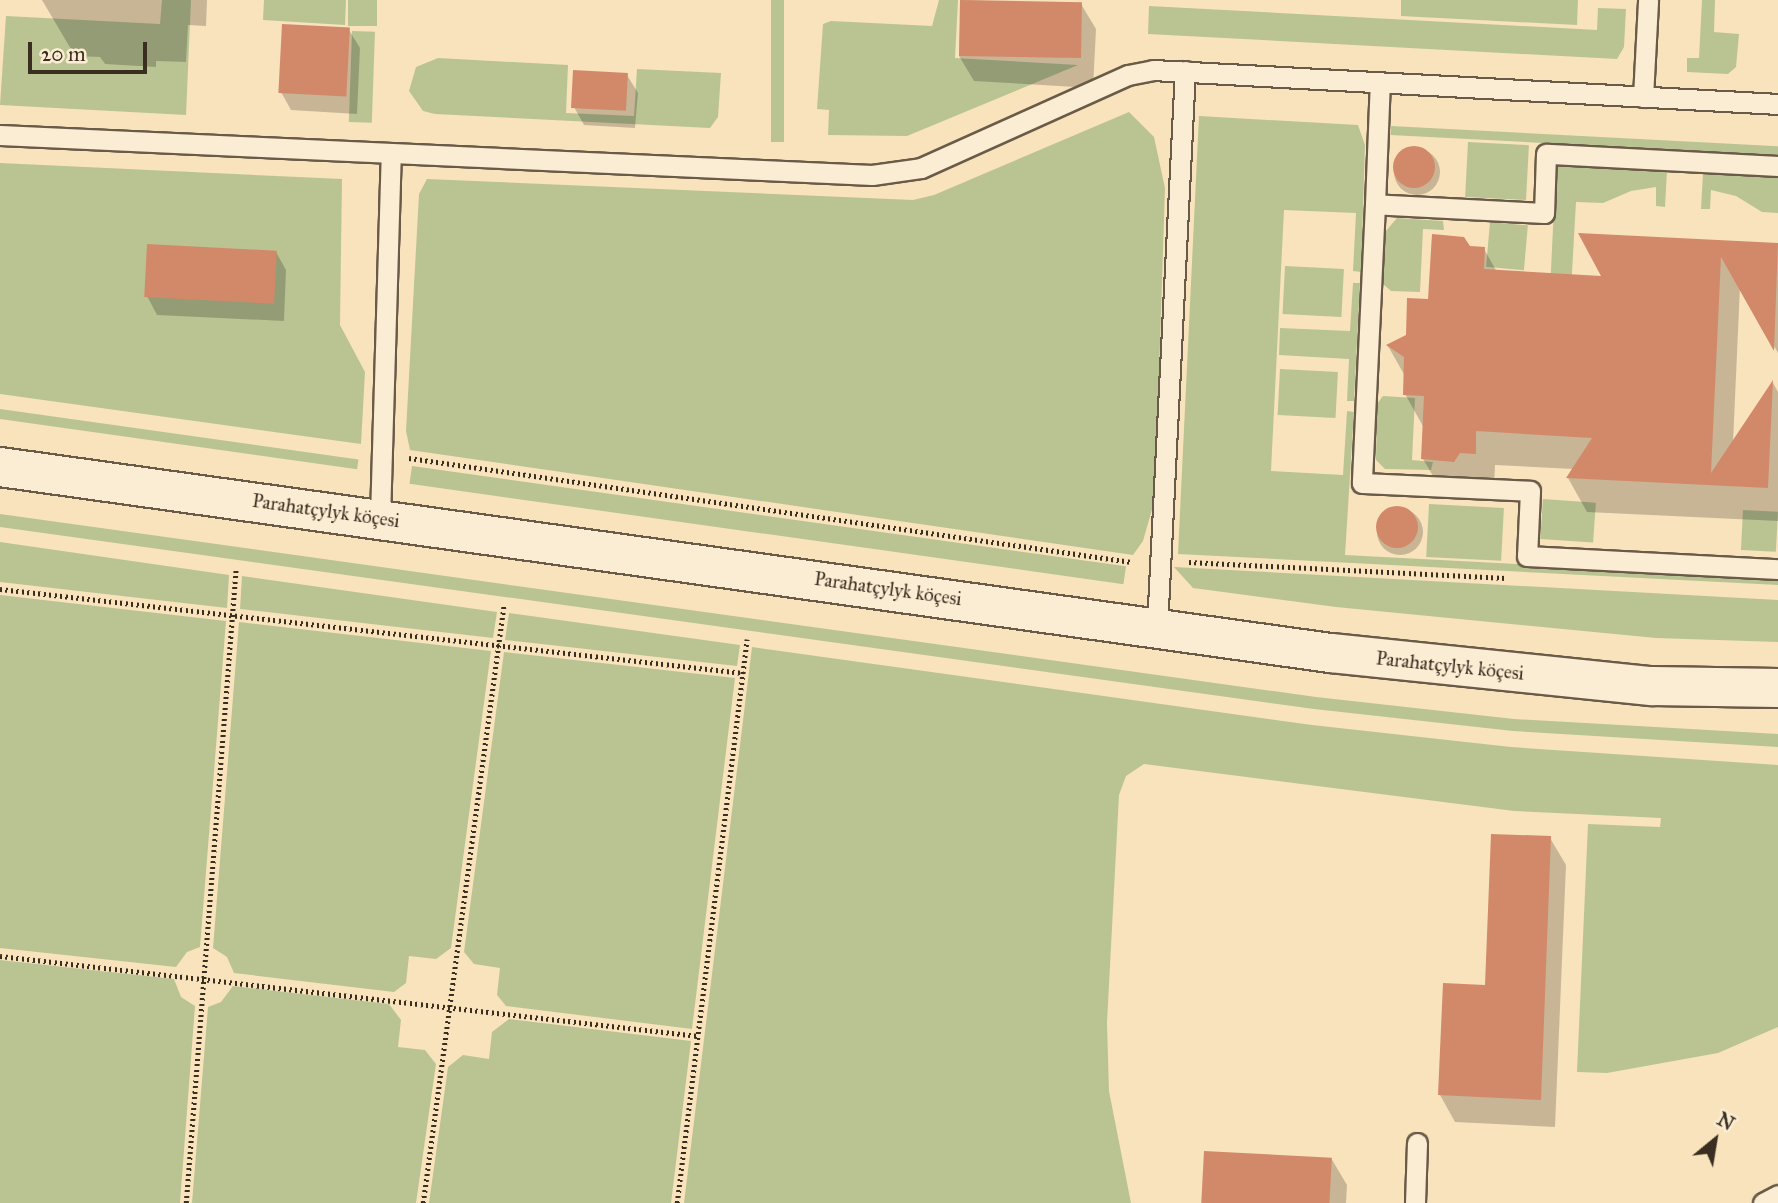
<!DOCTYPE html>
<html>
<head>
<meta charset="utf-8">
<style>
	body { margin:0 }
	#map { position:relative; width:1778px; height:1203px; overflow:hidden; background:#f9e3bc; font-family:"IM FELL Great Primer",serif }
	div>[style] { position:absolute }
	.green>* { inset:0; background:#bac493; transform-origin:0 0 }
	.shadow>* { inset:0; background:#0003 }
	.round { border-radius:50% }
	.building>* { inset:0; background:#d2896a; transform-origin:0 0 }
	.path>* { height:4.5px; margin-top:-2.25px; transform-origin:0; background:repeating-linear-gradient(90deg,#3a2e21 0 2px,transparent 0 5.5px) }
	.roads { filter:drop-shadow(2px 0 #6a5b48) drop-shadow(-2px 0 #6a5b48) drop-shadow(0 2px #6a5b48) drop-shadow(0 -2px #6a5b48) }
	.lane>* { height:19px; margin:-9.5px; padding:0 9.5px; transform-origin:9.5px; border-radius:9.5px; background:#fbedd3 }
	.secondary>* { height:38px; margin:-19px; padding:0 19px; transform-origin:19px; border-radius:19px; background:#fbedd3 }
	span { translate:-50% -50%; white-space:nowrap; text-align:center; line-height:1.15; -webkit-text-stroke:5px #fbedd3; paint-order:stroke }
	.street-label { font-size:19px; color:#3a2e21 }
	.north { position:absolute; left:1680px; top:1105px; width:70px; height:70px; -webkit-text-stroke:5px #fbedd3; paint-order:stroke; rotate:30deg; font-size:19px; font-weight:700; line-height:28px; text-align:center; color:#3a2e21 }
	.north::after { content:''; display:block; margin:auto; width:24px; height:32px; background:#3a2e21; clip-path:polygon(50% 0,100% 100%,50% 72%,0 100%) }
	.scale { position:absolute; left:28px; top:42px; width:119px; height:32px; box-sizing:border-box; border:4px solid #3a2e21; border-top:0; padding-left:9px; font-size:21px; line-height:24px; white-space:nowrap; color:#3a2e21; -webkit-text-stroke:5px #fbedd3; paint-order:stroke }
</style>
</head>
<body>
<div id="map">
	<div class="green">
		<div style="clip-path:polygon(162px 0,191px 0,186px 115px,0 105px,6px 16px,160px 24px)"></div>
		<div style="clip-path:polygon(264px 0,346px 0,345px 25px,263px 20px)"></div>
		<div style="left:348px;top:0;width:29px;height:26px"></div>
		<div style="left:771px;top:0;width:13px;height:142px"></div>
		<div style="clip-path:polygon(939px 0,958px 0,955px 58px,1078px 65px,907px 136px,828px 135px,829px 110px,817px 109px,823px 24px,831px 21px,932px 26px)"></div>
		<div style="clip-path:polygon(1401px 0,1578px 0,1577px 25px,1401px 16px)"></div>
		<div style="clip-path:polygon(1702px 0,1715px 0,1714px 32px,1739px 34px,1736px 67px,1728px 74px,1687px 72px,1687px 58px,1699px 58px)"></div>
		<div style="clip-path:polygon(1149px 6px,1597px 30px,1598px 8px,1626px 9px,1624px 47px,1617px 59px,1148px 34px)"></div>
		<div style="left:352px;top:31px;width:23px;height:91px;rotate:2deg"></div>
		<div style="clip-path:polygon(438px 58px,568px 65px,566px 113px,634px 116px,637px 69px,721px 73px,718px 117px,710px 128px,435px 114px,423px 111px,409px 91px,416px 67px)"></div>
		<div style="clip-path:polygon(1129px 112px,1154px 137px,1165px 188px,1155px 499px,1143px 541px,1133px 555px,410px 450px,406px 431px,419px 194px,427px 179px,913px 200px,934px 195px)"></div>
		<div style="clip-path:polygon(1199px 116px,1358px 125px,1365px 145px,1361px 272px,1353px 271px,1356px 213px,1284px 210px,1271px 471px,1343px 475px,1347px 411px,1354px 412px,1345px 555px,1778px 578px,1778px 585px,1178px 554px)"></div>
		<div style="left:1391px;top:126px;width:388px;height:9px;rotate:3deg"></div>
		<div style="left:1468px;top:142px;width:61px;height:55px;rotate:3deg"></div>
		<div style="clip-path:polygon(0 163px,342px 179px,340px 325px,365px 372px,361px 444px,0 394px)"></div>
		<div style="clip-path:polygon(1556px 166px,1667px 171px,1665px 207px,1656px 206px,1656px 187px,1631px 191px,1603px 203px,1576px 202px,1571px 291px,1550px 290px)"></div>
		<div style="clip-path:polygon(1703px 173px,1778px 177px,1778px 213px,1762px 212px,1736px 196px,1711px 190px,1710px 209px,1701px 209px)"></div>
		<div style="clip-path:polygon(1397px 218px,1443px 221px,1444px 230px,1423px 229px,1420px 292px,1391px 291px,1383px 284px,1385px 232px)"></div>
		<div style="left:1490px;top:222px;width:38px;height:45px;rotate:5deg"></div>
		<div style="left:1285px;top:266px;width:59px;height:48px;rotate:3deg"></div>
		<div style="clip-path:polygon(1353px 283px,1360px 283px,1354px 401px,1347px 401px,1349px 359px,1279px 355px,1280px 328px,1350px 331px)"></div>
		<div style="left:1280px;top:369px;width:58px;height:46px;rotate:3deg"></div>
		<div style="clip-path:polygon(1383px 396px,1415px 398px,1412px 460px,1433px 462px,1431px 470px,1385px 469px,1376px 460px,1377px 404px)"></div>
		<div style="left:0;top:409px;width:362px;height:10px;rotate:8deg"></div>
		<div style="left:412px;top:466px;width:721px;height:18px;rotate:8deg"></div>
		<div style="left:1543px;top:499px;width:53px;height:40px;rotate:4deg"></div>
		<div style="left:1429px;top:504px;width:75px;height:53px;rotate:3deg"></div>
		<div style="left:1743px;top:510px;width:35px;height:40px;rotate:3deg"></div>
		<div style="clip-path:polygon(0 514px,1316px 697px,1514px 719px,1778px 734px,1778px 747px,1513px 731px,1314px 709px,0 527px)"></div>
		<div style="clip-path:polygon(0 542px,229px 575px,227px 608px,0 582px)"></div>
		<div style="clip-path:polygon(1174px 567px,1778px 600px,1778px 642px,1656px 638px,1336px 607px,1193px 588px)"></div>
		<div style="clip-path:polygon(242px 576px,497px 612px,493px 638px,240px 609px)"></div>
		<div style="clip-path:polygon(0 595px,226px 621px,200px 947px,187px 952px,176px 967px,0 948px)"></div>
		<div style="clip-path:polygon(509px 613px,740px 645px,737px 666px,505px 640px)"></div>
		<div style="clip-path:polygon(239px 622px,491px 651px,451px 948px,436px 959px,409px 956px,406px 983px,394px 992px,234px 973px,227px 957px,213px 948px)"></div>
		<div style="clip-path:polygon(752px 647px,1312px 725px,1511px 747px,1778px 765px,1778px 1027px,1718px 1053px,1607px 1073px,1577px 1072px,1588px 824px,1660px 827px,1661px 818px,1514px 811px,1144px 764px,1126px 776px,1119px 795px,1107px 1023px,1109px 1091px,1131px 1203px,684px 1203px)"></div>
		<div style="clip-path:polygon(504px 652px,735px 678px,692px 1029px,506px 1006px,497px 995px,500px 968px,474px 964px,464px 952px)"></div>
		<div style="clip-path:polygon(0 960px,174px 979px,181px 997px,195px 1006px,180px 1203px,0 1203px)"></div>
		<div style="clip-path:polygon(233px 986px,389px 1004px,401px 1020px,398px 1047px,425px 1050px,436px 1064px,416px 1203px,192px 1203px,208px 1007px,221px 1002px)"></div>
		<div style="clip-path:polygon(509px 1019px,691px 1041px,671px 1203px,429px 1203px,448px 1067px,463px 1055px,489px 1059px,492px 1032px)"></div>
	</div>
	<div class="shadow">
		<div style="clip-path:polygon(42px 0,207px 0,206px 26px,188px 25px,186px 62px,156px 61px,156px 67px,105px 64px,100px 57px,75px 56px)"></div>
		<div style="clip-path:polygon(961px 0,1081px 4px,1096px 29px,1093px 88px,974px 81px,959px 56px)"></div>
		<div style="clip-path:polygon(349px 30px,360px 48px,357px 114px,291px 110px,281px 92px)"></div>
		<div style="clip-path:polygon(627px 75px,638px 93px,635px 128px,584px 125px,574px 107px)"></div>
		<div class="round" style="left:1394px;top:149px;width:46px;height:46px"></div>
		<div style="clip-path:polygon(1581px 235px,1778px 244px,1778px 353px,1740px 287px,1733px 443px,1773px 383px,1778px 392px,1778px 521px,1587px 512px,1568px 478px,1573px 469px,1495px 465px,1494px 487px,1443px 493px,1423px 459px,1424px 428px,1405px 394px,1405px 376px,1388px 346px,1407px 336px,1469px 248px,1484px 249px,1497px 272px,1604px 278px)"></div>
		<div style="clip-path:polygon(276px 252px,286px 270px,284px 321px,157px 315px,147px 296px)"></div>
		<div class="round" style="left:1377px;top:509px;width:46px;height:46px"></div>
		<div style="clip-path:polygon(1550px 838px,1566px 865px,1555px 1127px,1455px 1122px,1440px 1095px)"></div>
		<div style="clip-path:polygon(1331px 1158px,1347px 1185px,1346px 1203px,1204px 1203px)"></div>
	</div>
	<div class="building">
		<div style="left:960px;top:0;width:122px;height:56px;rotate:1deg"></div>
		<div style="left:282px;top:24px;width:68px;height:69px;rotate:3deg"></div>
		<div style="left:573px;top:70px;width:55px;height:38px;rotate:3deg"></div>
		<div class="round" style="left:1393px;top:146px;width:42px;height:42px"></div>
		<div style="clip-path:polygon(1578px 233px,1778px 243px,1774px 351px,1721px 257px,1711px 473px,1773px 380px,1768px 488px,1566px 478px,1592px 438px,1476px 431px,1476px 454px,1460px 453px,1454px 462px,1421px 459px,1424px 396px,1403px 395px,1404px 357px,1386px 345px,1406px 335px,1407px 298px,1428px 299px,1432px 234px,1464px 237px,1470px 246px,1485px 247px,1484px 269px,1601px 276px)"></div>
		<div style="left:147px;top:244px;width:130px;height:53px;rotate:3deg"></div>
		<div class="round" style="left:1376px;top:506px;width:42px;height:42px"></div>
		<div style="clip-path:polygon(1491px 834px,1551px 836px,1541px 1100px,1438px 1095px,1443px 983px,1485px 985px)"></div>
		<div style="left:1204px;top:1151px;width:128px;height:52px;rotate:3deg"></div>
	</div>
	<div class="path">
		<div style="left:409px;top:458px;width:730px;rotate:8.19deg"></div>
		<div style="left:1189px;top:562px;width:317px;rotate:2.9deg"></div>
		<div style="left:0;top:589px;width:748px;rotate:6.45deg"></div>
		<div style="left:0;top:956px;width:703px;rotate:6.54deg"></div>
		<div style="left:186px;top:1203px;width:637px;rotate:-85.5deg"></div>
		<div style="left:423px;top:1203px;width:604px;rotate:-82.3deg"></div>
		<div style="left:677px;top:1203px;width:568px;rotate:-82.93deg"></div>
	</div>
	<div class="roads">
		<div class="lane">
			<div style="left:1643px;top:97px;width:97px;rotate:-87deg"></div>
			<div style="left:0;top:135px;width:873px;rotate:2.63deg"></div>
			<div style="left:872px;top:175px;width:49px;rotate:-8.1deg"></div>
			<div style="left:921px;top:168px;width:227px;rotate:-24.2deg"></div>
			<div style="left:1128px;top:75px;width:25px;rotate:-11deg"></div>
			<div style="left:1153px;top:70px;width:626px;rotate:3.11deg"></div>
			<div style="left:1778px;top:166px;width:232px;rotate:-177deg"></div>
			<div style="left:1546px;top:154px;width:59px;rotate:91.9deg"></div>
			<div style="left:1544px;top:213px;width:169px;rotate:-177deg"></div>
			<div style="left:1375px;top:204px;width:279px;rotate:92.7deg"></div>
			<div style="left:1362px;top:483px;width:168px;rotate:2.7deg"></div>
			<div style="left:1530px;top:491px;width:65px;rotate:92.6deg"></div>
			<div style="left:1527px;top:556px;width:251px;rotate:3deg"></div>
			<div style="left:1375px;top:204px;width:122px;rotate:-87.7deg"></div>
			<div style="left:380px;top:518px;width:364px;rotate:-88.3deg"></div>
			<div style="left:1157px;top:627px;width:557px;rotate:-87.12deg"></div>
			<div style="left:1415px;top:1203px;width:60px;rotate:-88.1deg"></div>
			<div style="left:1763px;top:1203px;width:17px;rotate:-28deg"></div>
		</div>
		<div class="secondary">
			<div style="left:0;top:467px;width:1344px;rotate:7.96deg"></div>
			<div style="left:1331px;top:653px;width:324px;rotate:5.9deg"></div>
			<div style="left:1653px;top:686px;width:125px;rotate:0.9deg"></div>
		</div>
	</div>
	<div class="street-label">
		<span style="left:326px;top:511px;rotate:8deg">Parahatçylyk köçesi</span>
		<span style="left:888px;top:589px;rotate:8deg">Parahatçylyk köçesi</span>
		<span style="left:1450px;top:666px;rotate:6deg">Parahatçylyk köçesi</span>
	</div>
	<div class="north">N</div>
	<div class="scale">20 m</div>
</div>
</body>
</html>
